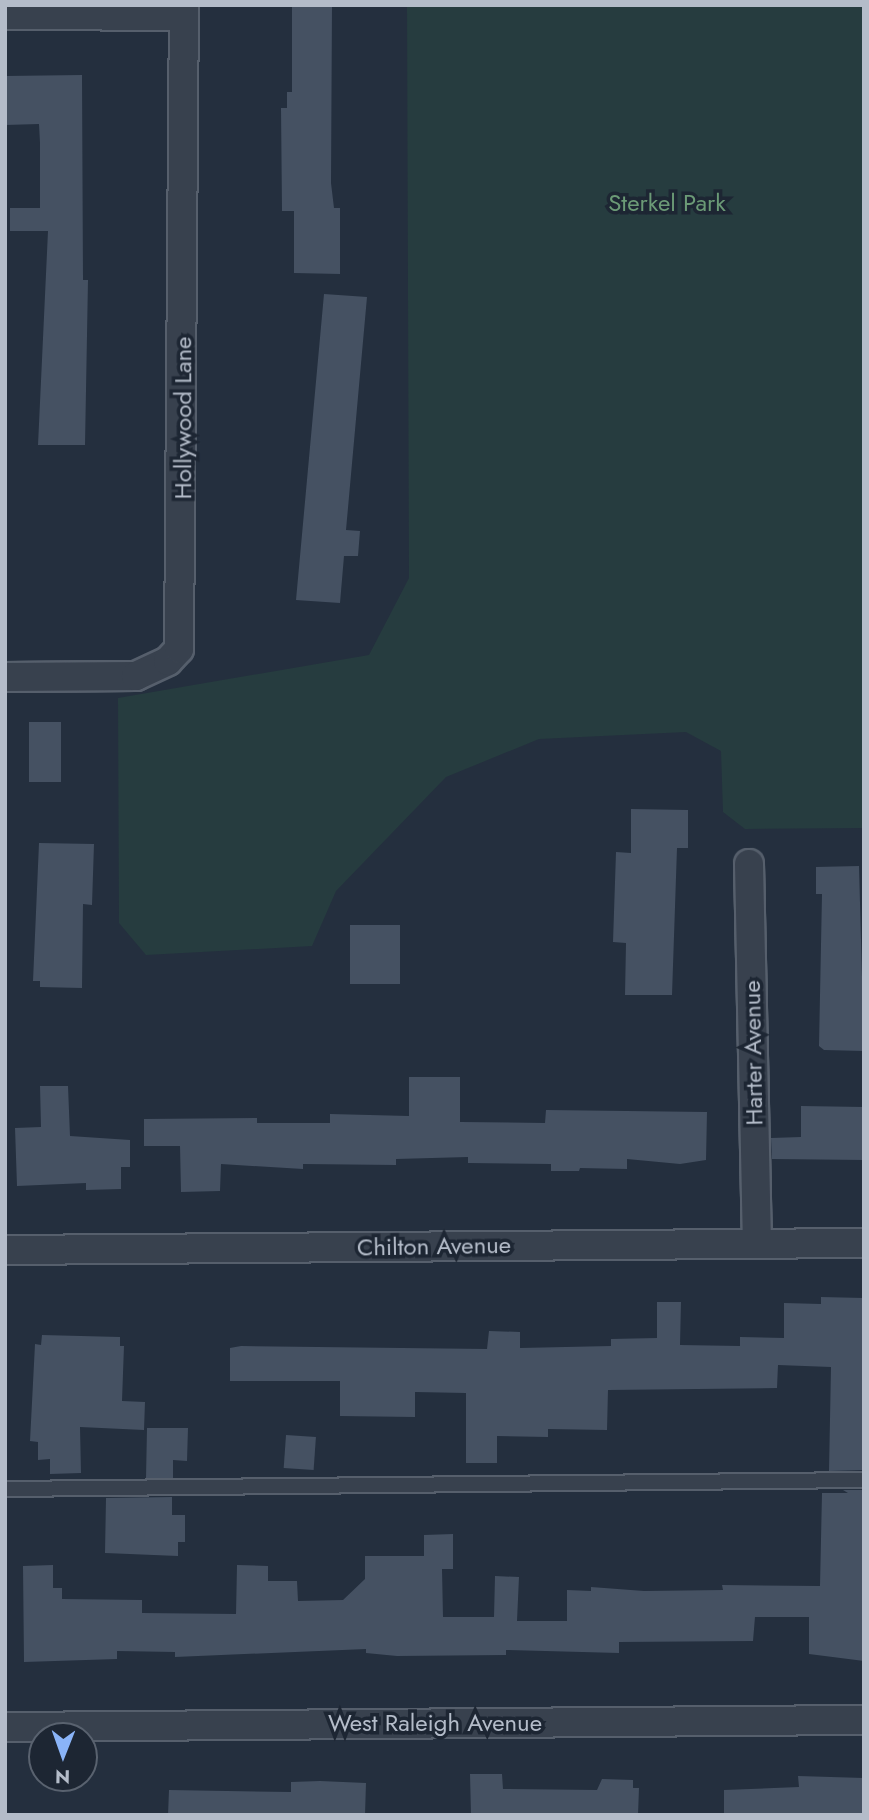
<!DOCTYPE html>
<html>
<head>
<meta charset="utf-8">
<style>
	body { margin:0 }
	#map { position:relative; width:869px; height:1820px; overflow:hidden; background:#242f3e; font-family:Jost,sans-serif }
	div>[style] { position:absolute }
	.green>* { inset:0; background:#263c3f }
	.building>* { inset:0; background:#455162; transform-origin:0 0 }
	.roads { filter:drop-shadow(2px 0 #565f6c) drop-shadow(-2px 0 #565f6c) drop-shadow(0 2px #565f6c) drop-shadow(0 -2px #565f6c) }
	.lane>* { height:14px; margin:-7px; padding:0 7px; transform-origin:7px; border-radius:7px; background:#38414e }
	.street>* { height:28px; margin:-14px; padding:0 14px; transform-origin:14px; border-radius:14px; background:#38414e }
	span { translate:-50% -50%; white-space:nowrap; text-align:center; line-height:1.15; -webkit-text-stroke:7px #1d2633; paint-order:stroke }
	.park-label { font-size:24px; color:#6b9a76 }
	.street-label { font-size:24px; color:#b4bcc9 }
	.frame { position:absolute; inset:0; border:7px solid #b4bcc9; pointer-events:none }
	.north { position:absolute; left:28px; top:1722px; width:70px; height:70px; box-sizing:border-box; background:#1d2633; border:2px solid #59626f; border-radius:50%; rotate:181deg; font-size:19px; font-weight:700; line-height:28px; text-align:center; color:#b4bcc9 }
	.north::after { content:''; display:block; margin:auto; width:24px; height:32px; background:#8ab4f8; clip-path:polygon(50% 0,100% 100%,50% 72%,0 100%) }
</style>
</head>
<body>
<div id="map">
	<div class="green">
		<div style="clip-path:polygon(407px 5px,864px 5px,864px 828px,745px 829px,723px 812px,721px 751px,686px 732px,539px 739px,446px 777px,336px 891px,312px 946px,146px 955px,119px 923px,118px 698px,369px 655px,409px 578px)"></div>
	</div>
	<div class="building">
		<div style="clip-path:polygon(292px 5px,332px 5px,331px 183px,334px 208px,340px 208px,340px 274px,294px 273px,294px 211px,282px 211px,281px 108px,287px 108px,287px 92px,292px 92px)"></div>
		<div style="clip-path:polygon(82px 75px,83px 280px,88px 280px,85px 445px,38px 445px,48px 231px,10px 231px,10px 208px,40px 208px,40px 143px,39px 124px,5px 125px,5px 76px)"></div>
		<div style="clip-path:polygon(324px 294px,367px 297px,346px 530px,360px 531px,358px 556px,344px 556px,340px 603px,296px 600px)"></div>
		<div style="left:29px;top:722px;width:32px;height:60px"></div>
		<div style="clip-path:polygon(631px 809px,688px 810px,688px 848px,677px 848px,672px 995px,625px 995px,626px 943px,613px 942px,616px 852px,631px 853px)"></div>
		<div style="clip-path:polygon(39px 843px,94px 844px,92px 905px,83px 904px,82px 988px,40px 987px,40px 981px,33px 981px)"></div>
		<div style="clip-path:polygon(859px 866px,864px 1051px,824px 1050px,819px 1046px,822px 894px,816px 894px,816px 867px)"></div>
		<div style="left:400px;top:925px;width:59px;height:50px;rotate:90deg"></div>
		<div style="clip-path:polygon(409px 1077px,460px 1077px,460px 1122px,545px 1123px,546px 1110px,707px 1112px,706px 1160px,680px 1164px,627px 1159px,627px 1169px,580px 1168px,579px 1171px,551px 1171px,551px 1164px,468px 1163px,468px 1157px,396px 1159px,396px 1165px,303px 1164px,303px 1169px,221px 1164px,220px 1191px,181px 1192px,180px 1146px,144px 1146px,144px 1119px,257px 1118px,257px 1123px,330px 1123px,330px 1114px,409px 1116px)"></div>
		<div style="clip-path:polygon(40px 1086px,68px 1086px,70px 1136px,130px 1140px,130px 1167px,121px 1167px,121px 1189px,86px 1190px,86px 1183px,17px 1186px,15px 1128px,41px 1127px)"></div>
		<div style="clip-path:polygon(801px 1106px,864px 1107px,864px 1160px,772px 1159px,771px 1138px,801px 1137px)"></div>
		<div style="clip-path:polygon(821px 1297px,864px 1298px,864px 1470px,829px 1471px,831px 1367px,778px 1365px,777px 1388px,608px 1390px,607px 1430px,548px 1429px,548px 1437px,497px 1436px,497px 1463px,466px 1463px,466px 1393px,415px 1392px,415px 1417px,340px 1416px,340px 1381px,230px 1381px,230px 1348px,241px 1346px,487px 1349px,489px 1331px,520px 1332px,520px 1348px,611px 1346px,611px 1339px,657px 1338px,657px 1302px,681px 1302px,680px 1345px,740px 1346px,740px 1337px,784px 1338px,784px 1303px,821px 1304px)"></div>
		<div style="clip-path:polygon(42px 1335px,120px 1337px,120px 1346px,124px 1346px,122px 1401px,145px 1402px,144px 1430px,80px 1427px,81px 1473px,50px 1474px,50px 1459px,38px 1460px,38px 1442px,30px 1441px,35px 1344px,41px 1345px)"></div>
		<div style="clip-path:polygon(147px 1428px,188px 1428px,187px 1461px,173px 1460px,173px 1478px,146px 1478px)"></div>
		<div style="left:286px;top:1435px;width:30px;height:33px;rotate:4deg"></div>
		<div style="clip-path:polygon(843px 1490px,864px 1490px,864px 1661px,809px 1654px,809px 1617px,755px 1617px,753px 1641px,619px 1642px,619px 1653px,506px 1650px,506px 1655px,397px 1656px,366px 1653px,366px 1649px,175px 1657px,175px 1652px,117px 1651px,117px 1659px,24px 1662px,23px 1566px,53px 1565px,53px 1588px,62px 1588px,62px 1599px,142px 1600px,142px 1613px,236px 1614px,237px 1565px,268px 1566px,268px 1581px,297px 1581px,298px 1601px,343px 1600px,365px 1579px,365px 1556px,424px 1556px,424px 1535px,453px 1534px,453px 1569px,442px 1569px,443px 1617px,494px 1617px,495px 1576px,519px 1577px,517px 1621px,567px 1621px,567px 1590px,591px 1591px,591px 1587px,644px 1591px,723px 1590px,722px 1585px,820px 1586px,822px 1493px,848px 1493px)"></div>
		<div style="clip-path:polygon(172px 1497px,172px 1515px,185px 1515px,185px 1542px,178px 1542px,178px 1556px,105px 1553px,106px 1498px)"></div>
		<div style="clip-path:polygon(470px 1774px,502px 1774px,503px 1789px,597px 1790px,602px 1779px,633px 1780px,633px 1788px,639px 1788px,638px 1815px,471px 1815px)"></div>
		<div style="clip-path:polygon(798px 1776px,864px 1778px,864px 1815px,724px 1815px,724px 1790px,799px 1787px)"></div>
		<div style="clip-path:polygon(320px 1781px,366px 1783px,365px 1815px,168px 1815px,169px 1790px,291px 1792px,291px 1782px)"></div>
	</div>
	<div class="roads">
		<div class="lane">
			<div style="left:5px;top:1489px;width:859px;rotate:-0.6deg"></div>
		</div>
		<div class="street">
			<div style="left:5px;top:15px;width:179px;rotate:0.3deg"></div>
			<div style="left:5px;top:677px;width:131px;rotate:-0.4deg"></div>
			<div style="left:136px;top:676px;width:35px;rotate:-25deg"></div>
			<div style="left:168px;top:661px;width:16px;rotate:-47deg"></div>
			<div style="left:179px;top:649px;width:644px;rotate:-89.56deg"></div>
			<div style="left:749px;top:864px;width:379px;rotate:88.8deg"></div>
			<div style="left:5px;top:1250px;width:859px;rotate:-0.47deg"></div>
			<div style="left:5px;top:1727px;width:859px;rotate:-0.47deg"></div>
		</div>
	</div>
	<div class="park-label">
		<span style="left:667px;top:203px">Sterkel Park</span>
	</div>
	<div class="street-label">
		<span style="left:183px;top:418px;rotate:-90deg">Hollywood Lane</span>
		<span style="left:753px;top:1053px;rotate:-91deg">Harter Avenue</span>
		<span style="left:434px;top:1246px;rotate:-1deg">Chilton Avenue</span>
		<span style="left:435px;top:1723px">West Raleigh Avenue</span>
	</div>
	<div class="frame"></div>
	<div class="north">N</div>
</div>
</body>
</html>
